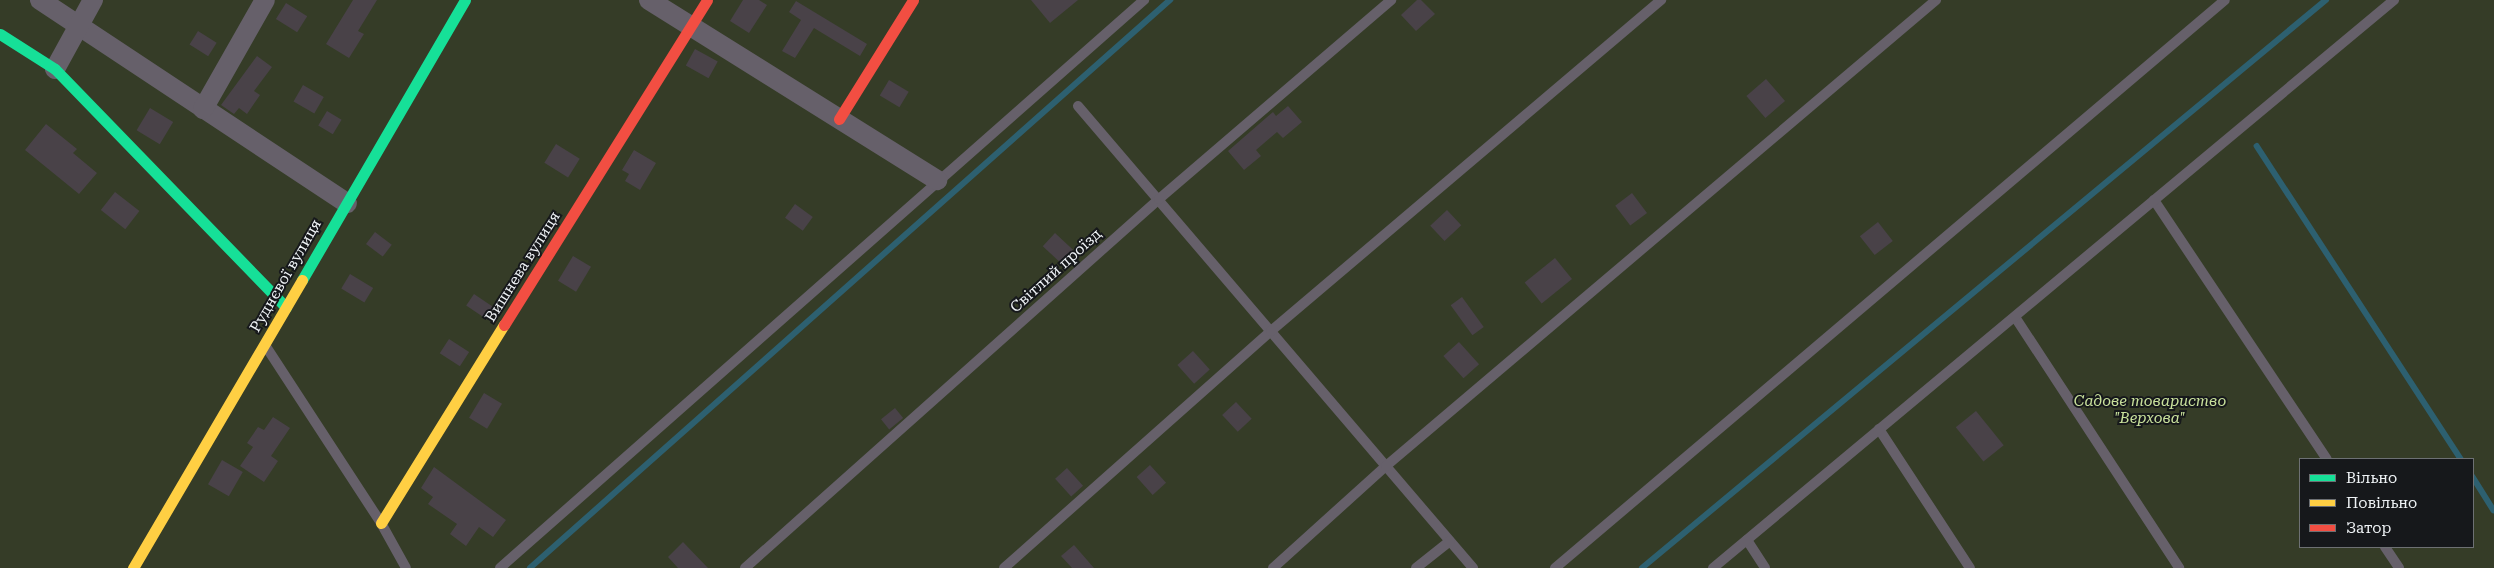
<!DOCTYPE html>
<html>
<head>
<meta charset="utf-8">
<style>
	body { margin:0 }
	#map { position:relative; width:2494px; height:568px; overflow:hidden; background:#2e3033; font-family:"Roboto Serif",serif }
	div>[style] { position:absolute }
	.green>* { inset:0; background:#353c27 }
	.stream>* { height:5.5px; margin:-2.75px; padding:0 2.75px; transform-origin:2.75px; border-radius:2.75px; background:#2d6070 }
	.building>* { inset:0; background:#494248; transform-origin:0 0 }
	.lane>* { height:10px; margin:-5px; padding:0 5px; transform-origin:5px; border-radius:5px; background:#66606a }
	.street>* { height:20px; margin:-10px; padding:0 10px; transform-origin:10px; border-radius:10px; background:#66606a }
	.fast>* { height:11px; margin:-5.5px; padding:0 5.5px; transform-origin:5.5px; border-radius:5.5px; background:#16e098 }
	.slow>* { height:11px; margin:-5.5px; padding:0 5.5px; transform-origin:5.5px; border-radius:5.5px; background:#ffcf43 }
	.jam>* { height:11px; margin:-5.5px; padding:0 5.5px; transform-origin:5.5px; border-radius:5.5px; background:#f24e42 }
	span { translate:-50% -50%; white-space:nowrap; text-align:center; line-height:1.15; -webkit-text-stroke:4px #16181b; paint-order:stroke }
	.street-label { font-size:15px; color:#eff3f6 }
	.park-label { font-size:15px; color:#c9e19c; font-style:italic }
	.legend { position:absolute; left:2299px; top:458px; width:175px; height:90px; box-sizing:border-box; background:#16181b; border:1px solid #6d7073; margin:0; padding:6px 9px; list-style:none; font-size:15px; color:#eff3f6 }
	.legend li { display:flex; align-items:center; gap:10px; height:25px }
	.legend b { width:25px; border:1px solid #6d7073 }
</style>
</head>
<body>
<div id="map">
	<div class="green">
		<div style="clip-path:polygon(evenodd,0 0,2494px 0,2494px 568px,0 568px,0 0,2300px 459px,2473px 459px,2473px 547px,2300px 547px,2300px 459px)"></div>
	</div>
	<div class="stream">
		<div style="left:2257px;top:146px;width:374px;rotate:56.9deg"></div>
		<div style="left:2473px;top:477px;width:39px;rotate:58deg"></div>
		<div style="left:530px;top:568px;width:856px;rotate:-41.59deg"></div>
		<div style="left:1642px;top:568px;width:889px;rotate:-39.71deg"></div>
	</div>
	<div class="building">
		<div style="clip-path:polygon(353px 0,377px 0,358px 31px,364px 34px,349px 58px,326px 44px)"></div>
		<div style="clip-path:polygon(743px 0,759px 0,767px 5px,749px 33px,730px 21px)"></div>
		<div style="clip-path:polygon(1031px 0,1078px 0,1050px 23px)"></div>
		<div style="clip-path:polygon(1417px 0,1421px 0,1435px 14px,1416px 31px,1401px 15px)"></div>
		<div style="clip-path:polygon(796px 1px,867px 44px,860px 56px,814px 28px,795px 58px,782px 51px,801px 20px,789px 12px)"></div>
		<div style="left:286px;top:3px;width:25px;height:19px;rotate:32deg"></div>
		<div style="left:198px;top:31px;width:22px;height:16px;rotate:32deg"></div>
		<div style="left:695px;top:49px;width:26px;height:19px;rotate:29deg"></div>
		<div style="clip-path:polygon(257px 56px,272px 67px,254px 91px,260px 95px,247px 114px,239px 108px,234px 114px,221px 105px)"></div>
		<div style="left:1766px;top:79px;width:29px;height:26px;rotate:49deg"></div>
		<div style="left:889px;top:80px;width:23px;height:18px;rotate:31deg"></div>
		<div style="left:303px;top:85px;width:24px;height:19px;rotate:30deg"></div>
		<div style="clip-path:polygon(1288px 106px,1302px 122px,1283px 138px,1277px 132px,1256px 150px,1261px 156px,1244px 170px,1228px 151px,1273px 112px,1276px 116px)"></div>
		<div style="left:150px;top:108px;width:27px;height:26px;rotate:31deg"></div>
		<div style="left:327px;top:111px;width:17px;height:17px;rotate:31deg"></div>
		<div style="clip-path:polygon(46px 124px,77px 149px,73px 153px,97px 173px,79px 194px,25px 150px)"></div>
		<div style="left:556px;top:144px;width:28px;height:22px;rotate:32deg"></div>
		<div style="clip-path:polygon(634px 150px,656px 163px,640px 190px,625px 181px,629px 174px,622px 170px)"></div>
		<div style="left:115px;top:192px;width:31px;height:23px;rotate:38deg"></div>
		<div style="left:1632px;top:193px;width:25px;height:21px;rotate:53deg"></div>
		<div style="left:795px;top:204px;width:22px;height:17px;rotate:36deg"></div>
		<div style="left:1447px;top:210px;width:21px;height:23px;rotate:47deg"></div>
		<div style="left:1878px;top:222px;width:24px;height:23px;rotate:52deg"></div>
		<div style="left:375px;top:232px;width:21px;height:15px;rotate:37deg"></div>
		<div style="left:1055px;top:233px;width:25px;height:18px;rotate:43deg"></div>
		<div style="left:573px;top:256px;width:21px;height:29px;rotate:31deg"></div>
		<div style="left:1555px;top:258px;width:27px;height:39px;rotate:51deg"></div>
		<div style="left:350px;top:274px;width:27px;height:17px;rotate:31deg"></div>
		<div style="left:474px;top:294px;width:25px;height:14px;rotate:34deg"></div>
		<div style="left:1462px;top:297px;width:37px;height:14px;rotate:54deg"></div>
		<div style="left:449px;top:339px;width:24px;height:17px;rotate:33deg"></div>
		<div style="left:1459px;top:342px;width:30px;height:21px;rotate:48deg"></div>
		<div style="left:1193px;top:351px;width:25px;height:21px;rotate:48deg"></div>
		<div style="left:484px;top:393px;width:21px;height:29px;rotate:31deg"></div>
		<div style="left:1236px;top:402px;width:23px;height:19px;rotate:47deg"></div>
		<div style="left:895px;top:408px;width:13px;height:18px;rotate:51deg"></div>
		<div style="left:1976px;top:411px;width:44px;height:26px;rotate:51deg"></div>
		<div style="clip-path:polygon(273px 417px,290px 428px,271px 456px,278px 461px,264px 482px,240px 466px,253px 447px,247px 443px,258px 427px,264px 430px)"></div>
		<div style="left:222px;top:460px;width:24px;height:28px;rotate:30deg"></div>
		<div style="left:1150px;top:465px;width:24px;height:18px;rotate:48deg"></div>
		<div style="clip-path:polygon(434px 467px,506px 520px,493px 537px,479px 527px,466px 546px,450px 534px,457px 524px,428px 504px,433px 497px,421px 488px)"></div>
		<div style="left:1067px;top:468px;width:24px;height:16px;rotate:48deg"></div>
		<div style="clip-path:polygon(683px 542px,708px 568px,678px 568px,668px 557px)"></div>
		<div style="clip-path:polygon(1074px 545px,1094px 568px,1072px 568px,1061px 556px)"></div>
	</div>
	<div class="lane">
		<div style="left:1078px;top:106px;width:608px;rotate:49.47deg"></div>
		<div style="left:2154px;top:200px;width:311px;rotate:56.3deg"></div>
		<div style="left:2015px;top:317px;width:300px;rotate:56.8deg"></div>
		<div style="left:265px;top:345px;width:212px;rotate:56.9deg"></div>
		<div style="left:381px;top:523px;width:51px;rotate:60.9deg"></div>
		<div style="left:1879px;top:429px;width:166px;rotate:56.8deg"></div>
		<div style="left:1747px;top:540px;width:33px;rotate:57deg"></div>
		<div style="left:2385px;top:547px;width:25px;rotate:56deg"></div>
		<div style="left:500px;top:568px;width:859px;rotate:-41.41deg"></div>
		<div style="left:745px;top:568px;width:555px;rotate:-41.71deg"></div>
		<div style="left:1159px;top:199px;width:306px;rotate:-40.6deg"></div>
		<div style="left:1004px;top:568px;width:357px;rotate:-41.6deg"></div>
		<div style="left:1271px;top:331px;width:512px;rotate:-40.32deg"></div>
		<div style="left:1273px;top:568px;width:152px;rotate:-42.1deg"></div>
		<div style="left:1386px;top:466px;width:721px;rotate:-40.27deg"></div>
		<div style="left:1416px;top:568px;width:43px;rotate:-38.5deg"></div>
		<div style="left:1555px;top:568px;width:878px;rotate:-40.29deg"></div>
		<div style="left:1713px;top:568px;width:887px;rotate:-39.83deg"></div>
	</div>
	<div class="street">
		<div style="left:40px;top:0;width:368px;rotate:33.5deg"></div>
		<div style="left:649px;top:0;width:340px;rotate:32deg"></div>
		<div style="left:55px;top:69px;width:79px;rotate:-61.2deg"></div>
		<div style="left:203px;top:109px;width:125px;rotate:-60.4deg"></div>
	</div>
	<div class="fast">
		<div style="left:0;top:34px;width:65px;rotate:32.5deg"></div>
		<div style="left:55px;top:69px;width:332px;rotate:45.9deg"></div>
		<div style="left:302px;top:280px;width:324px;rotate:-59.8deg"></div>
	</div>
	<div class="slow">
		<div style="left:381px;top:523px;width:233px;rotate:-58.2deg"></div>
		<div style="left:133px;top:568px;width:334px;rotate:-59.6deg"></div>
	</div>
	<div class="jam">
		<div style="left:839px;top:119px;width:140px;rotate:-58.1deg"></div>
		<div style="left:504px;top:325px;width:383px;rotate:-58deg"></div>
	</div>
	<div class="street-label">
		<span style="left:523px;top:267px;rotate:-58deg">Вишнева вулиця</span>
		<span style="left:1056px;top:271px;rotate:-42deg">Світлий проїзд</span>
		<span style="left:286px;top:276px;rotate:-60deg">Руднєвої вулиця</span>
	</div>
	<div class="park-label">
		<span style="left:2150px;top:410px">Садове товариство<br>"Верхова"</span>
	</div>
	<ul class="legend">
	<li><b style="height:6px;background:#16e098"></b>Вільно</li>
	<li><b style="height:6px;background:#ffcf43"></b>Повільно</li>
	<li><b style="height:6px;background:#f24e42"></b>Затор</li>
	</ul>
</div>
</body>
</html>
